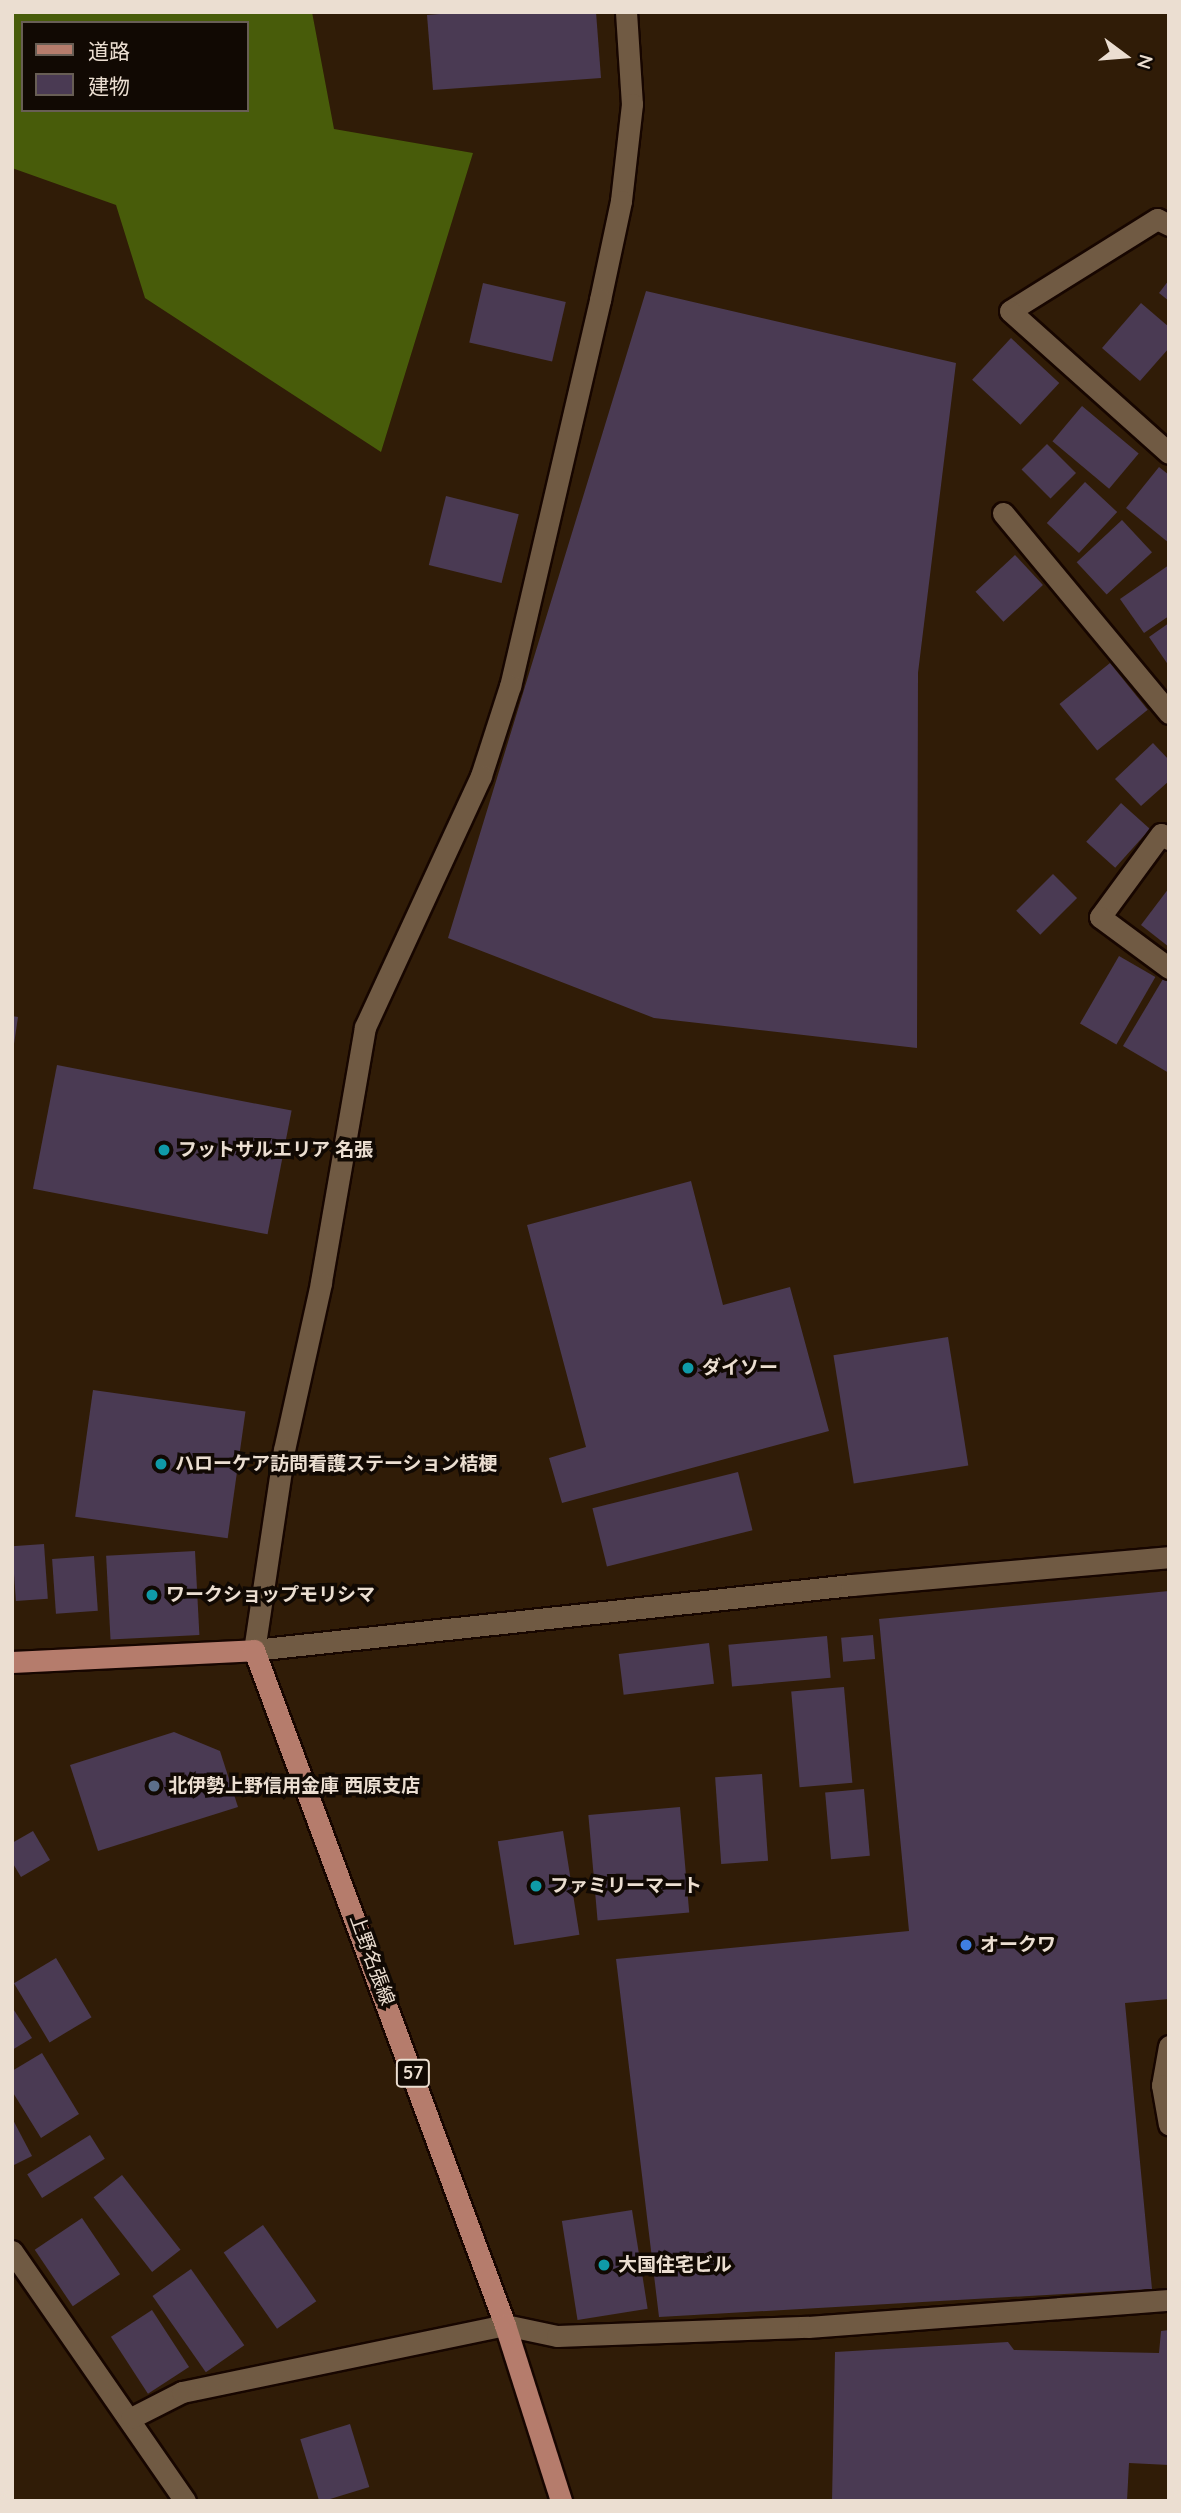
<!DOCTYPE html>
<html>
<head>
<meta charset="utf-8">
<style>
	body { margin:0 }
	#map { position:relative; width:1181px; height:2513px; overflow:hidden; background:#301c07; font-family:Quicksand,"Noto Sans JP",sans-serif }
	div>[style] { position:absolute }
	.forest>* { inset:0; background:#485c0a }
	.building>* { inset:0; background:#4a3a53; transform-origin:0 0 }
	.roads { filter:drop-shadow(2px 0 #170600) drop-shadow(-2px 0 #170600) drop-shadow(0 2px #170600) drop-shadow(0 -2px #170600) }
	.lane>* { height:21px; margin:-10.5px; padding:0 10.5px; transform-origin:10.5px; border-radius:10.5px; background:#705a43 }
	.street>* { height:21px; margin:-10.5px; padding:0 10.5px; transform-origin:10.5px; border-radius:10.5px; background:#705a43 }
	.secondary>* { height:21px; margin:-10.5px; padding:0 10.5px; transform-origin:10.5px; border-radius:10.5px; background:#705a43 }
	.primary>* { height:21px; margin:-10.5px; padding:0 10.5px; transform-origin:10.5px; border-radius:10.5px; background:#b57c6c }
	.dots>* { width:19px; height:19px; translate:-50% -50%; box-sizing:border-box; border:4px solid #110903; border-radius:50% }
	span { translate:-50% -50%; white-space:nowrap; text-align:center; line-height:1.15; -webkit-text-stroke:7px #110903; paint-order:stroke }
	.shield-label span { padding:2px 5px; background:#110903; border:2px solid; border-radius:5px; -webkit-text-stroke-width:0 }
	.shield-label { font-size:18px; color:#ebded1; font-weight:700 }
	.poi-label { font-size:19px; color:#ebded1; font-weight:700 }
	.left { translate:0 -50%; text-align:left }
	.street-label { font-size:19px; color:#ebded1 }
	.frame { position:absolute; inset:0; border:14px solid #ebded1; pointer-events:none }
	.legend { position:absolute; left:21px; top:21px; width:228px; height:91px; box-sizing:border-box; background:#110903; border:2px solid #685e55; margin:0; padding:9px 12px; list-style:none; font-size:21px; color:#ebded1 }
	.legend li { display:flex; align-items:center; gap:14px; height:35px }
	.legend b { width:35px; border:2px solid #685e55 }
	.north { position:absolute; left:1090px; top:21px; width:70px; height:70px; -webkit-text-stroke:5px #110903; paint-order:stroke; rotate:106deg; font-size:19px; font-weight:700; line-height:28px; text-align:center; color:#ebded1 }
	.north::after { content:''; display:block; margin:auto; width:24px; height:32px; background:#ebded1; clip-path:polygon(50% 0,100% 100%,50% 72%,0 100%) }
</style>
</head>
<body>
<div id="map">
	<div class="forest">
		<div style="clip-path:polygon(evenodd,12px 12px,312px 12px,334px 129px,473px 153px,381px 452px,145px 298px,116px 205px,12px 168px,12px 12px,23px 23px,247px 23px,247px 110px,23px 110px,23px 23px)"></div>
	</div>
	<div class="building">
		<div style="clip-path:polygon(465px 12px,596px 12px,601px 78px,433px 90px,427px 15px)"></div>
		<div style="clip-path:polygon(1169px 280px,1169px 301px,1159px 293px)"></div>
		<div style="left:483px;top:283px;width:85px;height:61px;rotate:13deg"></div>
		<div style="clip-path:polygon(646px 291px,956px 363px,918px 673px,917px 1048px,654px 1018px,448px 938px)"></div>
		<div style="clip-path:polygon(1141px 303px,1169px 327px,1169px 348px,1140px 381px,1102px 348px)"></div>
		<div style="left:1011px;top:338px;width:66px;height:57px;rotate:43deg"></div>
		<div style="left:1082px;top:406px;width:74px;height:46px;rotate:40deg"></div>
		<div style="left:1047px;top:444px;width:41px;height:36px;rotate:45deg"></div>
		<div style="clip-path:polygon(1159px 467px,1169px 475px,1169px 543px,1126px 508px)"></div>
		<div style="left:1085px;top:482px;width:44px;height:56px;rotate:43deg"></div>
		<div style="left:446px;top:496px;width:75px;height:71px;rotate:14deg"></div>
		<div style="left:1122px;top:520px;width:44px;height:62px;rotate:47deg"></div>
		<div style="left:1015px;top:555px;width:41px;height:54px;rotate:47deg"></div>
		<div style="clip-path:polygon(1169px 565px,1169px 616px,1144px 633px,1120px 599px)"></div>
		<div style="clip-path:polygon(1169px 623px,1169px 666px,1149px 637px)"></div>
		<div style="left:1110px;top:663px;width:60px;height:65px;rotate:51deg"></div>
		<div style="clip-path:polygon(1153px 743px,1169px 760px,1169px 781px,1141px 806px,1115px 779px)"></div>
		<div style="left:1121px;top:803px;width:39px;height:52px;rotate:42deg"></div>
		<div style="left:1053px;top:874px;width:34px;height:52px;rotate:45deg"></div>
		<div style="clip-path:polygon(1169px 888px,1169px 947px,1141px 925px)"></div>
		<div style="left:1119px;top:956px;width:42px;height:78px;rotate:30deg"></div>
		<div style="clip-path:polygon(1163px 979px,1169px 982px,1169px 1073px,1123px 1046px)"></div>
		<div style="clip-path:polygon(12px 1016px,18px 1017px,14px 1044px,12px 1044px)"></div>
		<div style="left:57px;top:1065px;width:239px;height:126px;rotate:11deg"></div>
		<div style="clip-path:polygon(691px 1181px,723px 1305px,790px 1287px,829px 1431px,562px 1503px,549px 1458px,586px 1447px,527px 1225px)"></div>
		<div style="left:948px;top:1337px;width:130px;height:116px;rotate:81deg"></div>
		<div style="left:93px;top:1390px;width:154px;height:128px;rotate:8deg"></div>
		<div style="left:738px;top:1472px;width:60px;height:150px;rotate:76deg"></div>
		<div style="left:44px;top:1544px;width:55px;height:32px;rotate:86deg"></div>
		<div style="left:195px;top:1551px;width:84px;height:89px;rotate:87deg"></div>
		<div style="left:94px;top:1556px;width:55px;height:42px;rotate:86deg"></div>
		<div style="clip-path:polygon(1169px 1591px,1169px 1999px,1125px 2003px,1152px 2289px,659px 2317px,616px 1959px,909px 1931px,879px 1619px)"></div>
		<div style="left:873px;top:1635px;width:24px;height:32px;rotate:85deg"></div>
		<div style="left:827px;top:1636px;width:42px;height:99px;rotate:85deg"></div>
		<div style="left:709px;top:1643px;width:41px;height:91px;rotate:83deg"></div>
		<div style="left:844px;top:1687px;width:96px;height:53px;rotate:85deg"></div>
		<div style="clip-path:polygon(174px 1732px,220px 1751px,238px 1807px,98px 1851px,70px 1765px)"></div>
		<div style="left:762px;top:1774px;width:87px;height:47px;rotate:86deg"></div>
		<div style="left:864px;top:1789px;width:67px;height:39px;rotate:85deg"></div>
		<div style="left:680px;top:1807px;width:106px;height:92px;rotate:85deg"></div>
		<div style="clip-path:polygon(33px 1831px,50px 1860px,21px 1877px,12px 1862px,12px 1843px)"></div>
		<div style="left:563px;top:1831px;width:105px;height:66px;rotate:81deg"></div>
		<div style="left:56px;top:1958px;width:69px;height:49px;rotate:59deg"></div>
		<div style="clip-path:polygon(12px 2007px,32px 2038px,12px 2050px)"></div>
		<div style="clip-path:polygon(42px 2053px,79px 2114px,41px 2138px,12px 2091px,12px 2071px)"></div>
		<div style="clip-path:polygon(12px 2118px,32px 2156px,12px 2166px)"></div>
		<div style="left:90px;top:2135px;width:28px;height:74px;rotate:58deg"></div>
		<div style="left:122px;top:2175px;width:95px;height:36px;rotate:52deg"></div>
		<div style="left:632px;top:2210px;width:100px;height:71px;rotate:81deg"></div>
		<div style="left:82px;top:2218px;width:68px;height:57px;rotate:56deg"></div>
		<div style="left:263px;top:2225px;width:93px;height:48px;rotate:55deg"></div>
		<div style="left:191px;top:2269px;width:93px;height:47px;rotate:55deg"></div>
		<div style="left:152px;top:2310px;width:68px;height:49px;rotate:57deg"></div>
		<div style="clip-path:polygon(1169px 2330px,1169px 2465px,1129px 2463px,1127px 2501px,832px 2501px,835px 2352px,1008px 2342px,1014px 2350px,1159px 2353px,1161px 2331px)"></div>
		<div style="left:350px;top:2424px;width:66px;height:52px;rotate:73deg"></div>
	</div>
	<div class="roads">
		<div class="lane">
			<div style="left:1169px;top:2046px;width:40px;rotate:100deg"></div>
			<div style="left:1162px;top:2085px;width:40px;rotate:80deg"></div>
		</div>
		<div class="street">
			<div style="left:1169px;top:225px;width:13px;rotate:-153deg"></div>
			<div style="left:1157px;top:219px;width:173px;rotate:148deg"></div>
			<div style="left:1010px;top:311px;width:213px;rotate:41.8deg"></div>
			<div style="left:1003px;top:513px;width:260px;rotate:50.3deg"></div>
			<div style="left:1169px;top:839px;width:9px;rotate:-148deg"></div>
			<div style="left:1161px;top:834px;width:103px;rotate:126.3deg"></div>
			<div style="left:1100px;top:917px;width:86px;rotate:36.5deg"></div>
			<div style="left:12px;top:2251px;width:304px;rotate:55.3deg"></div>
			<div style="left:131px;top:2418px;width:57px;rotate:-27deg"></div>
			<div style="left:182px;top:2392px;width:330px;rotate:-11.7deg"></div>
			<div style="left:505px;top:2325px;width:53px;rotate:11.9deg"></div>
			<div style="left:557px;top:2336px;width:251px;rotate:-2.1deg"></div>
			<div style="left:808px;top:2327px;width:362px;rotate:-4.3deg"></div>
		</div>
		<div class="secondary">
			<div style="left:626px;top:12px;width:92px;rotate:86.3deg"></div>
			<div style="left:632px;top:104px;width:98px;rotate:96.5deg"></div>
			<div style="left:621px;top:201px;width:101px;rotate:102deg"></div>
			<div style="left:600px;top:300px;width:396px;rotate:103.1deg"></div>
			<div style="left:510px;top:686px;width:95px;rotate:107.9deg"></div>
			<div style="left:481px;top:776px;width:277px;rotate:114.8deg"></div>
			<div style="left:365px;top:1027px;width:260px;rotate:99.8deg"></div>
			<div style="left:321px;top:1283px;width:171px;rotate:102.5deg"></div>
			<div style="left:284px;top:1450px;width:202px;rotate:98.5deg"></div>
			<div style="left:254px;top:1650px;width:601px;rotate:-6.21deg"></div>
			<div style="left:851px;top:1585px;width:319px;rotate:-5deg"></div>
		</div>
		<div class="primary">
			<div style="left:12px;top:1662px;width:242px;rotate:-2.8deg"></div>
			<div style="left:254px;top:1650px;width:720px;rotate:69.6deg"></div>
			<div style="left:505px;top:2325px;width:185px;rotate:72.3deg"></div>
		</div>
	</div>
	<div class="dots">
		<div style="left:164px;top:1150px;background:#0f9aa8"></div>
		<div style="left:688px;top:1368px;background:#0f9aa8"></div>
		<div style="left:161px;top:1464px;background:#0f9aa8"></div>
		<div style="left:152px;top:1595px;background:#0f9aa8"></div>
		<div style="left:154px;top:1786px;background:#5c6f8a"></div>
		<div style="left:536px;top:1886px;background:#0f9aa8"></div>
		<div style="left:966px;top:1945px;background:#3f7fe0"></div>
		<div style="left:604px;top:2265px;background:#0f9aa8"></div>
	</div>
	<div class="shield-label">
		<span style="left:413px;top:2073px">57</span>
	</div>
	<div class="poi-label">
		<span class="left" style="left:178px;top:1150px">フットサルエリア 名張</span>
		<span class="left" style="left:702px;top:1368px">ダイソー</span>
		<span class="left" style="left:175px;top:1464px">ハローケア訪問看護ステーション桔梗</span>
		<span class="left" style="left:166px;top:1595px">ワークショップモリシマ</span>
		<span class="left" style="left:168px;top:1786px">北伊勢上野信用金庫 西原支店</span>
		<span class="left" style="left:550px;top:1886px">ファミリーマート</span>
		<span class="left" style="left:980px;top:1945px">オークワ</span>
		<span class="left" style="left:618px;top:2265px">大国住宅ビル</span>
	</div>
	<div class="street-label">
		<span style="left:372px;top:1960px;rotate:70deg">上野名張線</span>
	</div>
	<div class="frame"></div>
	<ul class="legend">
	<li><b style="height:9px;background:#b57c6c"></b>道路</li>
	<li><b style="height:19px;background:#4a3a53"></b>建物</li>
	</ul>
	<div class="north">N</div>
</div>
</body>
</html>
